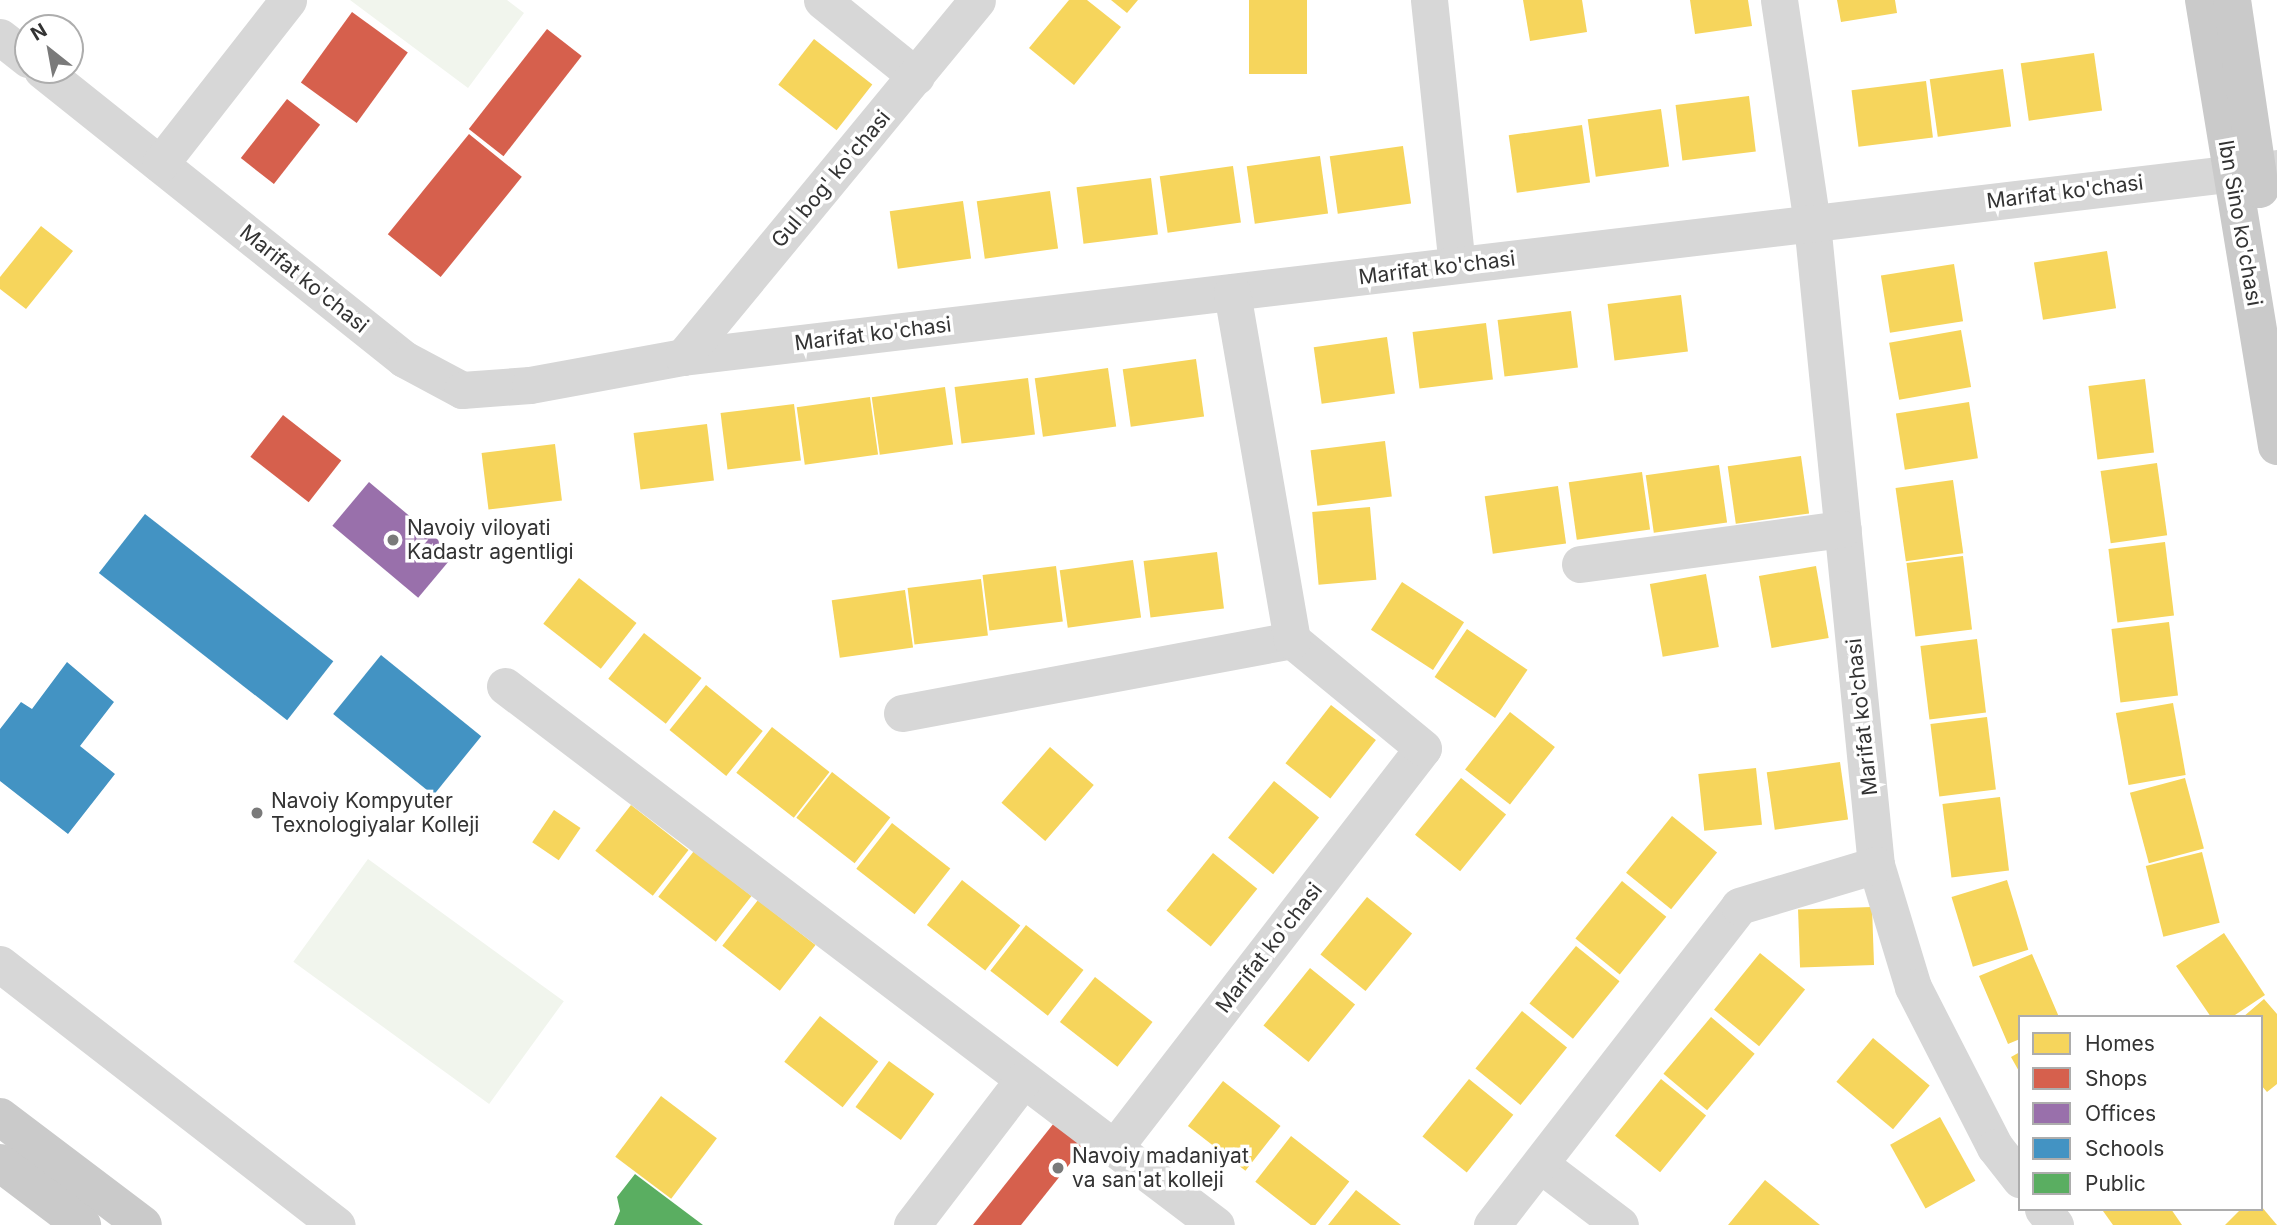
<!DOCTYPE html>
<html>
<head>
<meta charset="utf-8">
<style>
	body { margin:0 }
	#map { position:relative; width:2277px; height:1225px; overflow:hidden; background:#fff; font-family:Inter,sans-serif }
	div>[style] { position:absolute }
	.green>* { inset:0; background:#f1f5ed; transform-origin:0 0 }
	.homes>* { inset:0; background:#f6d55c; transform-origin:0 0 }
	.shops>* { inset:0; background:#d6604d; transform-origin:0 0 }
	.offices>* { inset:0; background:#9970ab; transform-origin:0 0 }
	.schools>* { inset:0; background:#4393c3; transform-origin:0 0 }
	.public>* { inset:0; background:#5aae61 }
	.minor>* { height:37px; margin:-18.5px; padding:0 18.5px; transform-origin:18.5px; border-radius:18.5px; background:#d7d7d7 }
	.major>* { height:38px; margin:-19px; padding:0 19px; transform-origin:19px; border-radius:19px; background:#cacaca }
	.dots>* { width:19px; height:19px; translate:-50% -50%; box-sizing:border-box; border:4px solid #fff; border-radius:50% }
	span { translate:-50% -50%; white-space:nowrap; text-align:center; line-height:1.15; -webkit-text-stroke:7px #fff; paint-order:stroke }
	.street-label { font-size:21px; color:#333 }
	.poi-label { font-size:21px; color:#333 }
	.left { translate:0 -50%; text-align:left }
	.legend { position:absolute; left:2018px; top:1015px; width:245px; height:196px; box-sizing:border-box; background:#fff; border:2px solid #adadad; margin:0; padding:9px 12px; list-style:none; font-size:21px; color:#333 }
	.legend li { display:flex; align-items:center; gap:14px; height:35px }
	.legend b { width:35px; border:2px solid #adadad }
	.north { position:absolute; left:14px; top:14px; width:70px; height:70px; box-sizing:border-box; background:#fff; border:2px solid #adadad; border-radius:50%; rotate:329deg; font-size:19px; font-weight:700; line-height:28px; text-align:center; color:#333 }
	.north::after { content:''; display:block; margin:auto; width:24px; height:32px; background:#7a7a7a; clip-path:polygon(50% 0,100% 100%,50% 72%,0 100%) }
</style>
</head>
<body>
<div id="map">
	<div class="green">
		<div style="clip-path:polygon(350px 0,507px 0,524px 13px,468px 88px)"></div>
		<div style="left:368px;top:859px;width:242px;height:127px;rotate:36deg"></div>
	</div>
	<div class="homes">
		<div style="clip-path:polygon(1069px 0,1087px 0,1121px 27px,1074px 85px,1029px 48px)"></div>
		<div style="clip-path:polygon(1111px 0,1138px 0,1127px 13px)"></div>
		<div style="left:1249px;top:0;width:58px;height:74px"></div>
		<div style="clip-path:polygon(1523px 0,1582px 0,1587px 32px,1530px 41px)"></div>
		<div style="clip-path:polygon(1690px 0,1748px 0,1752px 26px,1695px 34px)"></div>
		<div style="clip-path:polygon(1837px 0,1895px 0,1897px 13px,1841px 22px)"></div>
		<div style="left:814px;top:39px;width:74px;height:58px;rotate:38deg"></div>
		<div style="left:2094px;top:53px;width:58px;height:74px;rotate:82deg"></div>
		<div style="left:2003px;top:69px;width:58px;height:74px;rotate:82deg"></div>
		<div style="left:1926px;top:81px;width:57px;height:75px;rotate:83deg"></div>
		<div style="left:1749px;top:96px;width:56px;height:74px;rotate:83deg"></div>
		<div style="left:1661px;top:109px;width:58px;height:74px;rotate:82deg"></div>
		<div style="left:1582px;top:125px;width:58px;height:74px;rotate:82deg"></div>
		<div style="left:1403px;top:146px;width:58px;height:74px;rotate:82deg"></div>
		<div style="left:1320px;top:156px;width:58px;height:74px;rotate:82deg"></div>
		<div style="left:1233px;top:166px;width:57px;height:74px;rotate:82deg"></div>
		<div style="left:1151px;top:178px;width:57px;height:75px;rotate:83deg"></div>
		<div style="left:1050px;top:191px;width:58px;height:74px;rotate:82deg"></div>
		<div style="left:963px;top:201px;width:58px;height:74px;rotate:82deg"></div>
		<div style="clip-path:polygon(41px 226px,73px 251px,26px 309px,0 289px,0 277px)"></div>
		<div style="left:2107px;top:251px;width:58px;height:74px;rotate:81deg"></div>
		<div style="left:1954px;top:264px;width:58px;height:74px;rotate:81deg"></div>
		<div style="left:1681px;top:295px;width:57px;height:74px;rotate:83deg"></div>
		<div style="left:1571px;top:311px;width:57px;height:74px;rotate:83deg"></div>
		<div style="left:1486px;top:323px;width:57px;height:74px;rotate:83deg"></div>
		<div style="left:1961px;top:330px;width:58px;height:73px;rotate:80deg"></div>
		<div style="left:1387px;top:337px;width:57px;height:74px;rotate:82deg"></div>
		<div style="left:1196px;top:359px;width:58px;height:74px;rotate:82deg"></div>
		<div style="left:1108px;top:368px;width:59px;height:74px;rotate:82deg"></div>
		<div style="left:1028px;top:378px;width:57px;height:74px;rotate:83deg"></div>
		<div style="left:2145px;top:379px;width:74px;height:57px;rotate:83deg"></div>
		<div style="left:945px;top:387px;width:58px;height:74px;rotate:82deg"></div>
		<div style="left:870px;top:397px;width:58px;height:74px;rotate:82deg"></div>
		<div style="left:1969px;top:402px;width:57px;height:74px;rotate:81deg"></div>
		<div style="left:794px;top:404px;width:57px;height:74px;rotate:83deg"></div>
		<div style="left:707px;top:424px;width:57px;height:74px;rotate:83deg"></div>
		<div style="left:1385px;top:441px;width:56px;height:75px;rotate:83deg"></div>
		<div style="left:555px;top:444px;width:57px;height:74px;rotate:83deg"></div>
		<div style="left:1801px;top:456px;width:58px;height:74px;rotate:82deg"></div>
		<div style="left:2157px;top:463px;width:73px;height:57px;rotate:82deg"></div>
		<div style="left:1719px;top:465px;width:58px;height:74px;rotate:82deg"></div>
		<div style="left:1642px;top:472px;width:58px;height:74px;rotate:82deg"></div>
		<div style="left:1953px;top:480px;width:74px;height:58px;rotate:82deg"></div>
		<div style="left:1558px;top:486px;width:58px;height:74px;rotate:82deg"></div>
		<div style="left:1370px;top:507px;width:73px;height:58px;rotate:85deg"></div>
		<div style="left:2165px;top:542px;width:74px;height:57px;rotate:83deg"></div>
		<div style="left:1217px;top:552px;width:57px;height:74px;rotate:83deg"></div>
		<div style="left:1963px;top:556px;width:74px;height:57px;rotate:83deg"></div>
		<div style="left:1133px;top:560px;width:58px;height:74px;rotate:82deg"></div>
		<div style="left:1056px;top:566px;width:56px;height:74px;rotate:83deg"></div>
		<div style="left:1816px;top:566px;width:73px;height:58px;rotate:80deg"></div>
		<div style="left:1706px;top:574px;width:74px;height:57px;rotate:80deg"></div>
		<div style="left:579px;top:578px;width:73px;height:58px;rotate:38deg"></div>
		<div style="left:981px;top:579px;width:57px;height:74px;rotate:83deg"></div>
		<div style="left:1402px;top:582px;width:74px;height:57px;rotate:33deg"></div>
		<div style="left:905px;top:590px;width:58px;height:74px;rotate:82deg"></div>
		<div style="left:2169px;top:622px;width:74px;height:58px;rotate:83deg"></div>
		<div style="left:1467px;top:629px;width:73px;height:58px;rotate:34deg"></div>
		<div style="left:644px;top:633px;width:73px;height:58px;rotate:38deg"></div>
		<div style="left:1977px;top:639px;width:74px;height:57px;rotate:83deg"></div>
		<div style="left:706px;top:685px;width:73px;height:58px;rotate:39deg"></div>
		<div style="left:2173px;top:703px;width:73px;height:58px;rotate:80deg"></div>
		<div style="left:1331px;top:705px;width:57px;height:74px;rotate:38deg"></div>
		<div style="left:1510px;top:712px;width:57px;height:73px;rotate:38deg"></div>
		<div style="left:1987px;top:717px;width:73px;height:57px;rotate:83deg"></div>
		<div style="left:772px;top:727px;width:73px;height:58px;rotate:38deg"></div>
		<div style="left:1050px;top:747px;width:58px;height:74px;rotate:41deg"></div>
		<div style="left:1840px;top:762px;width:58px;height:74px;rotate:82deg"></div>
		<div style="left:1756px;top:768px;width:57px;height:58px;rotate:84deg"></div>
		<div style="left:832px;top:772px;width:74px;height:58px;rotate:38deg"></div>
		<div style="left:1461px;top:778px;width:58px;height:73px;rotate:39deg"></div>
		<div style="left:2185px;top:778px;width:73px;height:57px;rotate:75deg"></div>
		<div style="left:1274px;top:781px;width:58px;height:73px;rotate:39deg"></div>
		<div style="left:2000px;top:797px;width:74px;height:58px;rotate:83deg"></div>
		<div style="left:631px;top:805px;width:73px;height:58px;rotate:38deg"></div>
		<div style="left:554px;top:810px;width:32px;height:39px;rotate:34deg"></div>
		<div style="left:1672px;top:816px;width:58px;height:73px;rotate:39deg"></div>
		<div style="left:892px;top:823px;width:74px;height:58px;rotate:38deg"></div>
		<div style="left:694px;top:851px;width:73px;height:58px;rotate:38deg"></div>
		<div style="left:2202px;top:852px;width:73px;height:58px;rotate:76deg"></div>
		<div style="left:1213px;top:853px;width:57px;height:74px;rotate:39deg"></div>
		<div style="left:962px;top:880px;width:74px;height:57px;rotate:38deg"></div>
		<div style="left:2007px;top:880px;width:73px;height:58px;rotate:73deg"></div>
		<div style="left:1622px;top:881px;width:57px;height:74px;rotate:39deg"></div>
		<div style="left:1367px;top:897px;width:58px;height:74px;rotate:39deg"></div>
		<div style="left:758px;top:900px;width:73px;height:58px;rotate:38deg"></div>
		<div style="left:1872px;top:907px;width:58px;height:74px;rotate:88deg"></div>
		<div style="left:1026px;top:925px;width:73px;height:58px;rotate:38deg"></div>
		<div style="clip-path:polygon(2224px 933px,2265px 995px,2232px 1017px,2211px 1017px,2176px 966px)"></div>
		<div style="left:1576px;top:946px;width:56px;height:74px;rotate:39deg"></div>
		<div style="left:1760px;top:953px;width:58px;height:73px;rotate:39deg"></div>
		<div style="clip-path:polygon(2032px 954px,2059px 1017px,2020px 1017px,2020px 1039px,2008px 1044px,1979px 976px)"></div>
		<div style="left:1310px;top:968px;width:58px;height:74px;rotate:39deg"></div>
		<div style="left:1095px;top:977px;width:73px;height:57px;rotate:38deg"></div>
		<div style="clip-path:polygon(2264px 999px,2277px 1014px,2277px 1084px,2267px 1092px,2261px 1085px,2261px 1017px,2243px 1017px)"></div>
		<div style="left:1522px;top:1011px;width:58px;height:74px;rotate:39deg"></div>
		<div style="left:820px;top:1016px;width:74px;height:58px;rotate:38deg"></div>
		<div style="left:1711px;top:1017px;width:57px;height:74px;rotate:40deg"></div>
		<div style="left:1873px;top:1038px;width:74px;height:57px;rotate:40deg"></div>
		<div style="clip-path:polygon(2020px 1052px,2020px 1073px,2011px 1057px)"></div>
		<div style="left:889px;top:1061px;width:56px;height:57px;rotate:36deg"></div>
		<div style="left:1469px;top:1079px;width:57px;height:74px;rotate:39deg"></div>
		<div style="left:1661px;top:1079px;width:58px;height:73px;rotate:39deg"></div>
		<div style="left:1223px;top:1081px;width:73px;height:57px;rotate:38deg"></div>
		<div style="left:661px;top:1096px;width:70px;height:76px;rotate:37deg"></div>
		<div style="left:1940px;top:1117px;width:73px;height:57px;rotate:61deg"></div>
		<div style="left:1291px;top:1136px;width:74px;height:58px;rotate:38deg"></div>
		<div style="clip-path:polygon(1765px 1180px,1820px 1225px,1728px 1225px)"></div>
		<div style="clip-path:polygon(1356px 1190px,1401px 1225px,1328px 1225px)"></div>
		<div style="clip-path:polygon(2261px 1206px,2277px 1225px,2225px 1225px,2241px 1209px)"></div>
		<div style="clip-path:polygon(2171px 1209px,2182px 1225px,2113px 1225px,2103px 1211px)"></div>
	</div>
	<div class="shops">
		<div style="left:352px;top:12px;width:69px;height:87px;rotate:36deg"></div>
		<div style="left:547px;top:29px;width:44px;height:127px;rotate:38deg"></div>
		<div style="left:287px;top:99px;width:42px;height:75px;rotate:38deg"></div>
		<div style="left:469px;top:134px;width:68px;height:129px;rotate:39deg"></div>
		<div style="left:283px;top:415px;width:74px;height:53px;rotate:38deg"></div>
		<div style="clip-path:polygon(1054px 1123px,1084px 1146px,1021px 1225px,973px 1225px)"></div>
	</div>
	<div class="offices">
		<div style="left:369px;top:482px;width:112px;height:57px;rotate:40deg"></div>
	</div>
	<div class="schools">
		<div style="left:145px;top:514px;width:239px;height:75px;rotate:38deg"></div>
		<div style="left:381px;top:655px;width:129px;height:76px;rotate:39deg"></div>
		<div style="clip-path:polygon(67px 662px,114px 702px,80px 746px,115px 774px,68px 834px,0 781px,0 729px,21px 702px,32px 709px)"></div>
	</div>
	<div class="public">
		<div style="clip-path:polygon(635px 1174px,703px 1225px,614px 1225px,620px 1211px,617px 1197px)"></div>
	</div>
	<div class="minor">
		<div style="left:822px;top:0;width:121px;rotate:39deg"></div>
		<div style="left:1429px;top:0;width:266px;rotate:84deg"></div>
		<div style="left:1779px;top:0;width:225px;rotate:81.6deg"></div>
		<div style="left:1812px;top:223px;width:645px;rotate:84.31deg"></div>
		<div style="left:1876px;top:865px;width:127px;rotate:73.1deg"></div>
		<div style="left:1913px;top:987px;width:180px;rotate:62.9deg"></div>
		<div style="left:1995px;top:1147px;width:41px;rotate:52deg"></div>
		<div style="left:0;top:37px;width:36px;rotate:38deg"></div>
		<div style="left:42px;top:70px;width:463px;rotate:38.6deg"></div>
		<div style="left:404px;top:359px;width:66px;rotate:28.1deg"></div>
		<div style="left:462px;top:390px;width:68px;rotate:-4.2deg"></div>
		<div style="left:530px;top:385px;width:156px;rotate:-10.4deg"></div>
		<div style="left:683px;top:357px;width:1605px;rotate:-6.76deg"></div>
		<div style="left:160px;top:164px;width:208px;rotate:-52deg"></div>
		<div style="left:683px;top:357px;width:462px;rotate:-50.5deg"></div>
		<div style="left:1580px;top:564px;width:265px;rotate:-7.6deg"></div>
		<div style="left:505px;top:686px;width:892px;rotate:37.17deg"></div>
		<div style="left:902px;top:713px;width:397px;rotate:-10.6deg"></div>
		<div style="left:0;top:964px;width:426px;rotate:37.8deg"></div>
		<div style="left:1114px;top:1148px;width:505px;rotate:-52.31deg"></div>
		<div style="left:1423px;top:748px;width:170px;rotate:-140.5deg"></div>
		<div style="left:1292px;top:640px;width:353px;rotate:-99.8deg"></div>
		<div style="left:1541px;top:1165px;width:99px;rotate:37.2deg"></div>
		<div style="left:2043px;top:1209px;width:20px;rotate:53deg"></div>
		<div style="left:912px;top:1225px;width:183px;rotate:-52.6deg"></div>
		<div style="left:1492px;top:1225px;width:403px;rotate:-52.2deg"></div>
		<div style="left:1739px;top:906px;width:143px;rotate:-16.7deg"></div>
	</div>
	<div class="major">
		<div style="left:2204px;top:0;width:452px;rotate:80.7deg"></div>
		<div style="left:2232px;top:0;width:191px;rotate:81.6deg"></div>
		<div style="left:0;top:1117px;width:179px;rotate:37.1deg"></div>
		<div style="left:0;top:1163px;width:103px;rotate:37.1deg"></div>
	</div>
	<div class="dots">
		<div style="left:393px;top:540px;background:#7a7a7a"></div>
		<div style="left:257px;top:813px;background:#7a7a7a"></div>
		<div style="left:1058px;top:1168px;background:#7a7a7a"></div>
	</div>
	<div class="street-label">
		<span style="left:831px;top:179px;rotate:-50deg">Gul bog' ko'chasi</span>
		<span style="left:2065px;top:192px;rotate:-7deg">Marifat ko'chasi</span>
		<span style="left:2240px;top:223px;rotate:80deg">Ibn Sino ko'chasi</span>
		<span style="left:1437px;top:268px;rotate:-7deg">Marifat ko'chasi</span>
		<span style="left:304px;top:279px;rotate:39deg">Marifat ko'chasi</span>
		<span style="left:873px;top:334px;rotate:-7deg">Marifat ko'chasi</span>
		<span style="left:1862px;top:717px;rotate:-96deg">Marifat ko'chasi</span>
		<span style="left:1269px;top:948px;rotate:-52deg">Marifat ko'chasi</span>
	</div>
	<div class="poi-label">
		<span class="left" style="left:407px;top:540px">Navoiy viloyati<br>Kadastr agentligi</span>
		<span class="left" style="left:271px;top:813px">Navoiy Kompyuter<br>Texnologiyalar Kolleji</span>
		<span class="left" style="left:1072px;top:1168px">Navoiy madaniyat<br>va san'at kolleji</span>
	</div>
	<ul class="legend">
	<li><b style="height:19px;background:#f6d55c"></b>Homes</li>
	<li><b style="height:19px;background:#d6604d"></b>Shops</li>
	<li><b style="height:19px;background:#9970ab"></b>Offices</li>
	<li><b style="height:19px;background:#4393c3"></b>Schools</li>
	<li><b style="height:19px;background:#5aae61"></b>Public</li>
	</ul>
	<div class="north">N</div>
</div>
</body>
</html>
